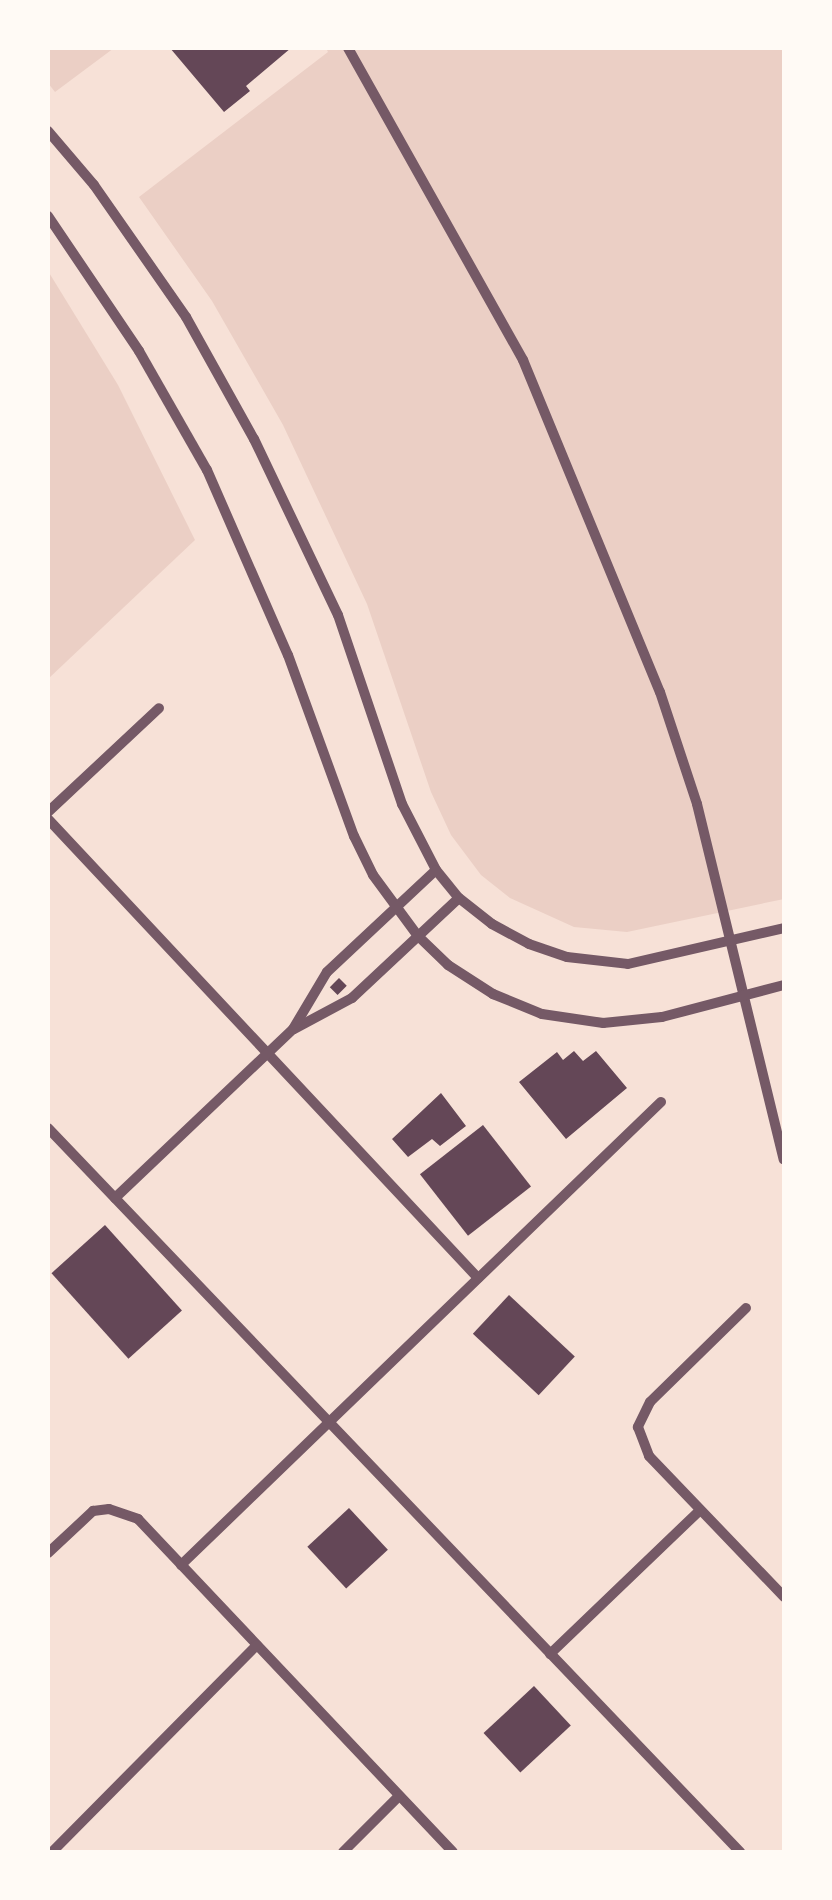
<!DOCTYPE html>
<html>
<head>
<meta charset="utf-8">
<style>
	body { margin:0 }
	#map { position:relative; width:832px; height:1900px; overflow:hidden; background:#f7e1d7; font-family:"Alegreya Sans",sans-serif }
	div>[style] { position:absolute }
	.green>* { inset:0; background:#ebcfc5 }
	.building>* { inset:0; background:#644757; transform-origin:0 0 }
	.minor>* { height:10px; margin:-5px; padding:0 5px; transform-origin:5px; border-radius:5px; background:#755966 }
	span { translate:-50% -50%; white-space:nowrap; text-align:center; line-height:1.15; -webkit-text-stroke:9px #fffaf5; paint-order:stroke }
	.frame { position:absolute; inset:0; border:50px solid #fffaf5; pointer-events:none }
</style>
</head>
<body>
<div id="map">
	<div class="green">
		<div style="clip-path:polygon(48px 48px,114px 48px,55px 92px,48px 83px)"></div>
		<div style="clip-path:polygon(326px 48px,784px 48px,784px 899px,627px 932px,574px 927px,510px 898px,481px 875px,451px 835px,431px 792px,367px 604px,283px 425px,212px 301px,139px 197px,328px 52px)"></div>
		<div style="clip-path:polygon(48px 271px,118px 385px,195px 540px,48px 679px)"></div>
	</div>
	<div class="building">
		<div style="clip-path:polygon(170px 48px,291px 48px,246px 86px,250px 91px,224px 112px)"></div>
		<div style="left:339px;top:978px;width:11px;height:13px;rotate:45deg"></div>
		<div style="clip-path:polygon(574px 1051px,583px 1061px,596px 1051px,627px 1088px,566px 1139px,519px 1082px,557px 1052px,563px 1060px)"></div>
		<div style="clip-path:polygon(441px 1093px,466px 1126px,440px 1146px,432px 1139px,408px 1157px,392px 1139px)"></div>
		<div style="left:483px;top:1125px;width:78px;height:80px;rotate:52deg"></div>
		<div style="left:105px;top:1225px;width:115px;height:72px;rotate:48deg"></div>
		<div style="left:509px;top:1295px;width:90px;height:53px;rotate:43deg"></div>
		<div style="left:349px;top:1508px;width:57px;height:57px;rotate:47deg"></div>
		<div style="left:534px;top:1686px;width:54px;height:69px;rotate:47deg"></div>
	</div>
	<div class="minor">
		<div style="left:348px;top:48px;width:358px;rotate:60.7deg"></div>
		<div style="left:523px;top:360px;width:359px;rotate:67.6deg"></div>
		<div style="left:660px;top:692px;width:118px;rotate:71.7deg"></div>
		<div style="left:697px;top:804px;width:366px;rotate:76.3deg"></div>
		<div style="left:48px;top:131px;width:71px;rotate:49.6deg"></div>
		<div style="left:94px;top:185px;width:161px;rotate:55.1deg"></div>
		<div style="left:186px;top:317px;width:140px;rotate:60.9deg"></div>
		<div style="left:254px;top:439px;width:195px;rotate:64.5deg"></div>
		<div style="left:338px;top:615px;width:200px;rotate:71.3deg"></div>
		<div style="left:402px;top:804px;width:74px;rotate:62.7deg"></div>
		<div style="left:436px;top:870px;width:36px;rotate:51deg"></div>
		<div style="left:459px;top:898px;width:42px;rotate:38.2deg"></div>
		<div style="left:492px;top:924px;width:42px;rotate:28.4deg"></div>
		<div style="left:529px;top:944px;width:40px;rotate:18.9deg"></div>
		<div style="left:567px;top:957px;width:61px;rotate:6.5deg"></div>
		<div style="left:628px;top:964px;width:160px;rotate:-13deg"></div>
		<div style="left:48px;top:216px;width:163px;rotate:56deg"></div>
		<div style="left:139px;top:351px;width:137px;rotate:60.3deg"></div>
		<div style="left:207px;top:470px;width:202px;rotate:66.4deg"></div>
		<div style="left:288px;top:655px;width:193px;rotate:70deg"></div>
		<div style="left:354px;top:836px;width:43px;rotate:64deg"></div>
		<div style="left:373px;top:875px;width:76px;rotate:53.6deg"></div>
		<div style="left:418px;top:936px;width:42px;rotate:44deg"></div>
		<div style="left:448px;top:965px;width:54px;rotate:32.8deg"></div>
		<div style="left:493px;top:994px;width:53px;rotate:22.2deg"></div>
		<div style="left:542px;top:1014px;width:62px;rotate:8.4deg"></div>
		<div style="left:603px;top:1023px;width:59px;rotate:-5.8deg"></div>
		<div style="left:662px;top:1017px;width:126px;rotate:-14.7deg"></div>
		<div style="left:48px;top:812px;width:152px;rotate:-43.1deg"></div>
		<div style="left:48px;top:819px;width:629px;rotate:46.87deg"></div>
		<div style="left:294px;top:1029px;width:66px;rotate:-28.1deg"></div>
		<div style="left:352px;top:998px;width:146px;rotate:-43.1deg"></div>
		<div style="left:48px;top:1128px;width:1002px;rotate:46.29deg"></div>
		<div style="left:115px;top:1198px;width:245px;rotate:-43.5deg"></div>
		<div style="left:293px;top:1029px;width:66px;rotate:-59.2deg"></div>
		<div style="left:327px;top:972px;width:149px;rotate:-43.1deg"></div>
		<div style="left:746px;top:1308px;width:134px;rotate:135.6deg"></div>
		<div style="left:650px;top:1402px;width:28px;rotate:116deg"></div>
		<div style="left:638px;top:1427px;width:31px;rotate:69deg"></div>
		<div style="left:649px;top:1456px;width:195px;rotate:46.2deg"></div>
		<div style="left:48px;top:1553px;width:62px;rotate:-43deg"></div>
		<div style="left:93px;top:1511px;width:16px;rotate:-7deg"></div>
		<div style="left:109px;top:1509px;width:31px;rotate:19deg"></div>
		<div style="left:138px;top:1519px;width:458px;rotate:46.6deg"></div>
		<div style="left:181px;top:1565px;width:667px;rotate:-43.97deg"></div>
		<div style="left:550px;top:1654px;width:208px;rotate:-43.8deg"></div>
		<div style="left:52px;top:1852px;width:291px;rotate:-45.3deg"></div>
		<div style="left:343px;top:1852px;width:79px;rotate:-45deg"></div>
	</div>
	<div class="frame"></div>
</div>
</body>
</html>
